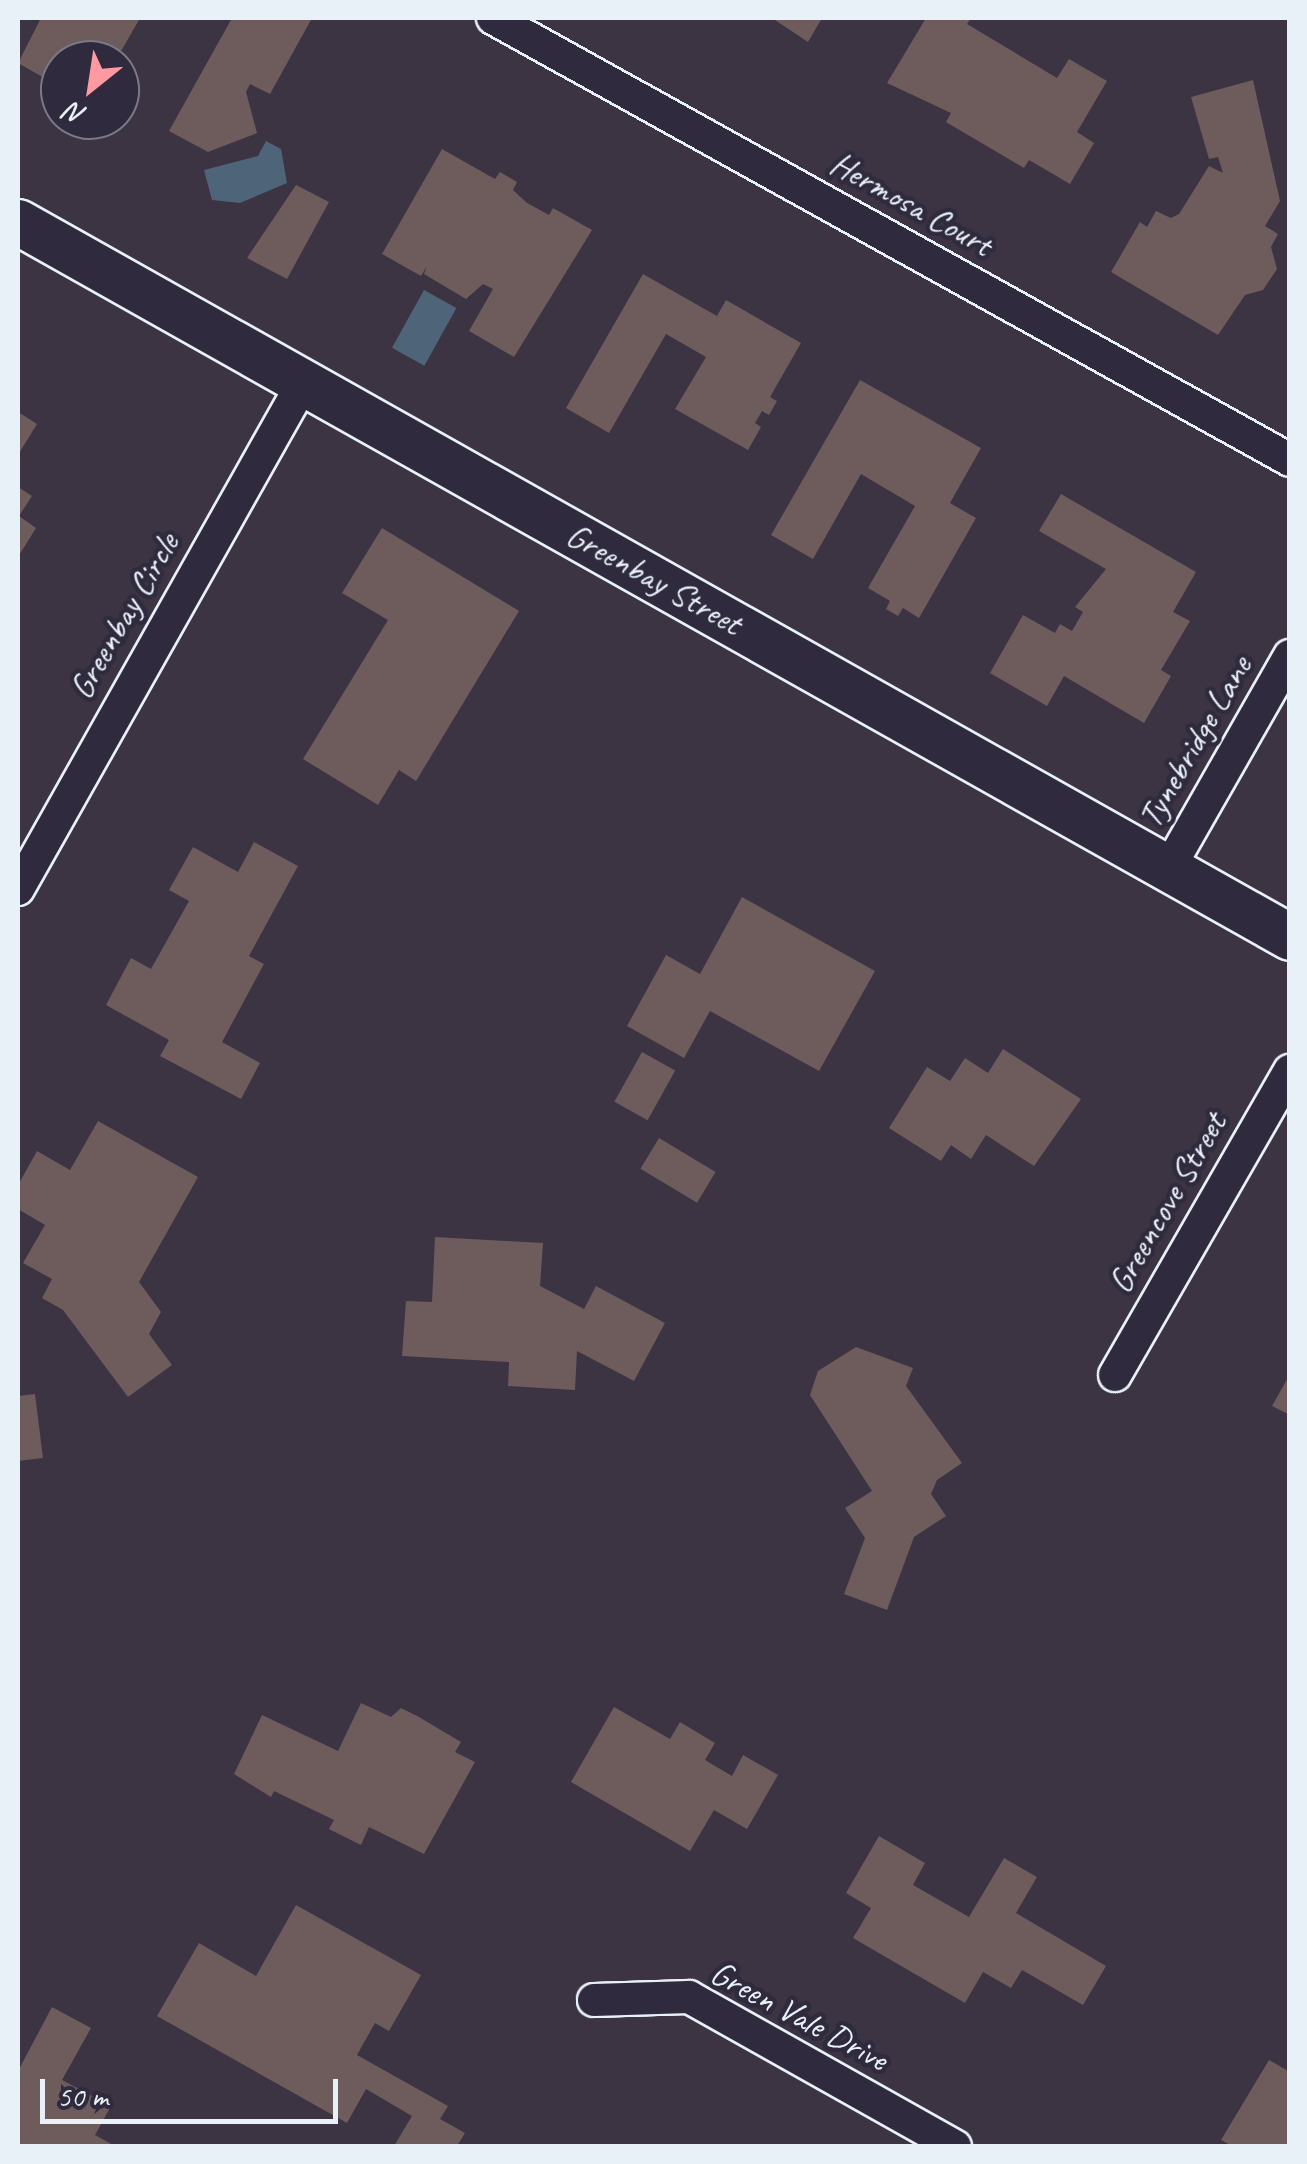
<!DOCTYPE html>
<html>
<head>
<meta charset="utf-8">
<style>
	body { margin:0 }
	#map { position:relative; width:1307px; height:2164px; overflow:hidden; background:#3c3443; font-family:Caveat,sans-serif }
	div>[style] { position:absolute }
	.water>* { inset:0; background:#4e6479; transform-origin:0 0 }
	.building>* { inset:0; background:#6e5b5b; transform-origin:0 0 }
	.roads { filter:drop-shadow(2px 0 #e8f1f8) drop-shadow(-2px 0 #e8f1f8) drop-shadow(0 2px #e8f1f8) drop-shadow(0 -2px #e8f1f8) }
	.street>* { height:32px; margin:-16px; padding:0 16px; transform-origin:16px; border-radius:16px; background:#2f2a3d }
	.secondary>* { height:45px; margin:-22.5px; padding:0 22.5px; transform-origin:22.5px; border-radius:22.5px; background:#2f2a3d }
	span { translate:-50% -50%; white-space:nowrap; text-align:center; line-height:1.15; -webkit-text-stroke:9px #2f2a3d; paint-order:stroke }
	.street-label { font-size:35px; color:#e8f1f8 }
	.frame { position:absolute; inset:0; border:20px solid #e8f1f8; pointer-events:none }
	.north { position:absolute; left:40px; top:40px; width:100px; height:100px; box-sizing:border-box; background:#2f2a3d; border:2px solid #797a88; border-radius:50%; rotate:210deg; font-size:28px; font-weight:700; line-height:40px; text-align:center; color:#e8f1f8 }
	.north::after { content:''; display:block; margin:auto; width:35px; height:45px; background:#ff9aa2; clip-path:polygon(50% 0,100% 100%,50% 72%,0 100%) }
	.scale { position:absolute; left:40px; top:2079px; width:298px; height:45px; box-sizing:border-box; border:5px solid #e8f1f8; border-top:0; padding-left:12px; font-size:30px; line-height:35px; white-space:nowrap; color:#e8f1f8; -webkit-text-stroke:8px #2f2a3d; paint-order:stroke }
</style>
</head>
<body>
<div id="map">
	<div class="water">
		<div style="clip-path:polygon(266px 141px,281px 149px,287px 183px,240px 203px,212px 200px,204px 170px,258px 156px)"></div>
		<div style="left:424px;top:290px;width:37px;height:66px;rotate:29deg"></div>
	</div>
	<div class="building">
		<div style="clip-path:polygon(41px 18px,140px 18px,116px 60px,60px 60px,60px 87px,18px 63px)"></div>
		<div style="clip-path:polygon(232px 18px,312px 18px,270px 94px,250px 84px,246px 92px,257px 133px,208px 152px,169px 131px)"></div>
		<div style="clip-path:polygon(772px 18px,822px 18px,808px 42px)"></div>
		<div style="clip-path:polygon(926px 18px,971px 18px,967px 24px,1057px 78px,1069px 59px,1107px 81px,1077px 132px,1094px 143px,1070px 184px,1029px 160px,1024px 168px,946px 122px,951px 113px,887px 83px)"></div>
		<div style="clip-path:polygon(1253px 80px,1280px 201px,1265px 226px,1278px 234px,1271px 247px,1277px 269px,1263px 290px,1245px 295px,1218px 335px,1111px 272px,1140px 222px,1147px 227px,1156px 211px,1171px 218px,1179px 214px,1209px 166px,1223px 173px,1218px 157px,1209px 159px,1191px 97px)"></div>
		<div style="clip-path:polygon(442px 149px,495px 179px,500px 172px,517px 182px,513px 190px,527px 203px,549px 215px,553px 208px,592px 230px,514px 357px,469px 331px,493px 289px,483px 284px,466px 299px,424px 274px,427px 266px,421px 276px,382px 254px)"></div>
		<div style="clip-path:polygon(296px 185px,329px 202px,287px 279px,247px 258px)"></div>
		<div style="clip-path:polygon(643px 274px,717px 316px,726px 300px,801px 343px,770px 397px,777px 401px,769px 415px,762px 411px,755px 423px,761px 427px,748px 450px,675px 409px,706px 357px,666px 334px,609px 433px,566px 408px)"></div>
		<div style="clip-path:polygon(860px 380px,981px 448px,950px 503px,976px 518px,919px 618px,903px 608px,898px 616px,886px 609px,890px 601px,868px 588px,915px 506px,861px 474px,813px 559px,771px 535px)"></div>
		<div style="clip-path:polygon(18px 412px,37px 424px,18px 455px)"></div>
		<div style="clip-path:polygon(18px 487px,32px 496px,19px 516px,36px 528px,18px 557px)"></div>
		<div style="clip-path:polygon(1061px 494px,1196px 572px,1173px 612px,1190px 621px,1161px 670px,1171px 676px,1144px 723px,1064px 676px,1047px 706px,990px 673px,1023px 615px,1055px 633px,1060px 624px,1072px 631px,1083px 612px,1075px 607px,1106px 569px,1039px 531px)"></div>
		<div style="clip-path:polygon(382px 528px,519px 611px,416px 781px,399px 770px,378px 805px,303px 759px,388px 620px,342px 593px)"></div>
		<div style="clip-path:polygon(254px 842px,298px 866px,249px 956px,264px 964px,222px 1042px,260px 1063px,241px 1099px,160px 1056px,169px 1040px,106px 1005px,131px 958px,151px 969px,189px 901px,169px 890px,193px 847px,238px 872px)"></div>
		<div style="clip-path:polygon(742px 897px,875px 971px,819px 1071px,710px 1011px,684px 1058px,627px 1026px,666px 955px,700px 974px)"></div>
		<div style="clip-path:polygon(1003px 1049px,1081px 1099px,1034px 1166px,986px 1135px,971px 1159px,951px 1145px,941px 1161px,889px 1128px,927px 1067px,950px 1081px,965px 1058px,988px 1073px)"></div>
		<div style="left:642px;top:1052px;width:38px;height:57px;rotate:29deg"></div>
		<div style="clip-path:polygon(98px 1121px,198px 1177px,139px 1282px,161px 1312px,149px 1334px,172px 1365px,128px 1397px,63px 1310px,42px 1298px,52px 1279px,23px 1263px,45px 1225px,18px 1209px,18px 1185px,37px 1151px,70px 1170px)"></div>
		<div style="left:659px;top:1138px;width:66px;height:36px;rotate:31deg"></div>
		<div style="clip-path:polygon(435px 1237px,543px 1243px,540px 1286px,584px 1309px,596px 1286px,665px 1323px,634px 1381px,577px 1351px,575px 1390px,508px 1386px,509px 1362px,402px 1356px,406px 1301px,432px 1302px)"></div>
		<div style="clip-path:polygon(856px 1347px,913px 1368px,906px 1386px,962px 1463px,937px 1480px,931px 1494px,946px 1516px,914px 1537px,887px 1610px,844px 1594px,865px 1538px,845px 1508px,872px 1491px,810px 1395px,818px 1371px)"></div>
		<div style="clip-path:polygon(1290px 1374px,1290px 1415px,1272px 1406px)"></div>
		<div style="clip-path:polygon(35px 1394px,43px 1458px,18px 1461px,18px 1396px)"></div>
		<div style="clip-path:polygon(361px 1703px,391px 1717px,401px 1708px,419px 1717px,461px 1742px,455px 1752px,475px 1762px,424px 1854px,369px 1827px,361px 1845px,329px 1829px,334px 1820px,274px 1791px,271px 1797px,234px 1774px,262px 1715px,338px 1751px)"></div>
		<div style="clip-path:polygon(614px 1707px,670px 1739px,680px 1722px,715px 1743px,705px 1760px,732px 1776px,743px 1755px,778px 1775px,747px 1829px,714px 1810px,690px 1851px,571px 1782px)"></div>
		<div style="clip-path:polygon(879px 1836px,925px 1863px,913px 1885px,969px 1917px,1004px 1858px,1037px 1877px,1016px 1913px,1106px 1966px,1083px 2005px,1022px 1970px,1011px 1988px,983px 1972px,965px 2003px,853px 1938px,871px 1908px,846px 1893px)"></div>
		<div style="clip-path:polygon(296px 1905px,421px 1975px,389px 2031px,375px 2023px,357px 2055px,448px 2106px,440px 2119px,465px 2133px,457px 2146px,394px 2146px,412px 2116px,366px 2089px,347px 2123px,157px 2016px,199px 1943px,256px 1976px)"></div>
		<div style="clip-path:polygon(52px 2007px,91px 2028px,62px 2080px,111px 2106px,95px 2135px,115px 2146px,18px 2146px,18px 2071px)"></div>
		<div style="clip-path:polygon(1269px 2060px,1290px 2072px,1290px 2146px,1232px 2146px,1221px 2140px)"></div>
	</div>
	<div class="roads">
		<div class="street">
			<div style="left:493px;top:18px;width:911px;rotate:29.01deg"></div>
			<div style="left:1170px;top:866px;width:242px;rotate:-60.3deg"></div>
			<div style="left:18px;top:889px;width:581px;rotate:-60.61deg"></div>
			<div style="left:1115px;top:1375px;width:351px;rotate:-60.1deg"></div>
			<div style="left:594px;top:2000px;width:95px;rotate:-1.8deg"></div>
			<div style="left:689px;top:1997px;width:305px;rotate:29.3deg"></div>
		</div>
		<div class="secondary">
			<div style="left:18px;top:222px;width:1459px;rotate:29.34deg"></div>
		</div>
	</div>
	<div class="street-label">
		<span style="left:911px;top:204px;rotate:29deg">Hermosa Court</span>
		<span style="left:654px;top:579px;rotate:29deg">Greenbay Street</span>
		<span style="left:124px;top:616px;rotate:-60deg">Greenbay Circle</span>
		<span style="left:1195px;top:742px;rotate:-60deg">Tynebridge Lane</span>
		<span style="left:1167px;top:1203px;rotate:-60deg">Greencove Street</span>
		<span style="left:799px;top:2016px;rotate:28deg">Green Vale Drive</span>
	</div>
	<div class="frame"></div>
	<div class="north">N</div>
	<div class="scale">50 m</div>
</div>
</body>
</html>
